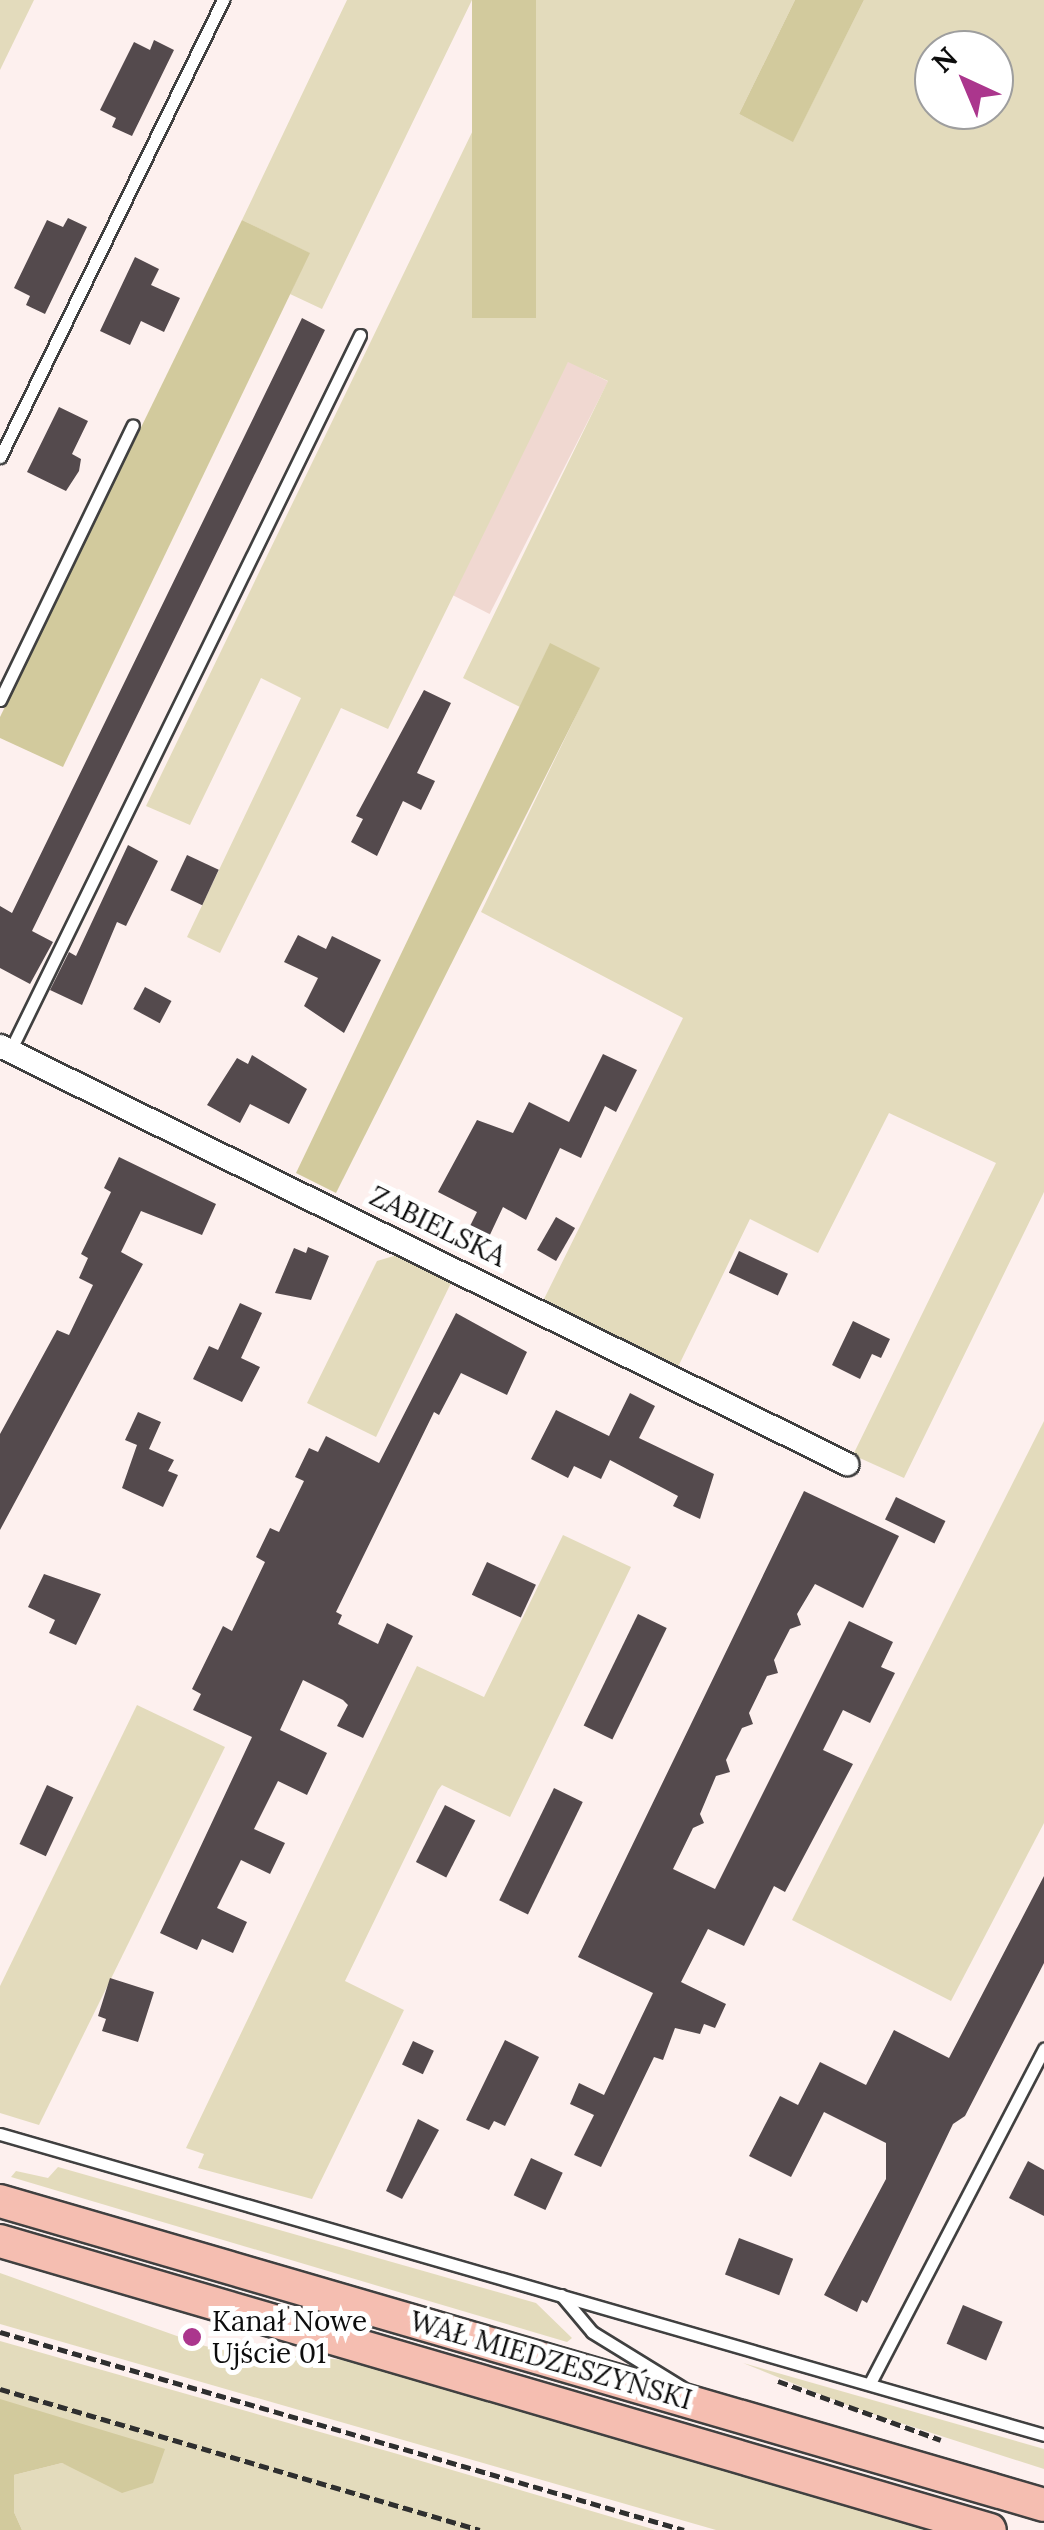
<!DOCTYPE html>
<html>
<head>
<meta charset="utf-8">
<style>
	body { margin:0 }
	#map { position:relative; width:1044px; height:2530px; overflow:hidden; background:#fdf0ee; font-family:Lora,serif }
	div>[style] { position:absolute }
	.farmland>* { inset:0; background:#f0d8d1; transform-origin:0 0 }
	.green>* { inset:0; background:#e3dbbc }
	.forest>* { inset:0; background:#d2ca9d; transform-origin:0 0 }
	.building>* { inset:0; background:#544a4d; transform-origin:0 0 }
	.path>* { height:5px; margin-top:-2.5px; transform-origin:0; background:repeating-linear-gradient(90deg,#2f2f2f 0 10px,transparent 0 15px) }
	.roads { filter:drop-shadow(2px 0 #404040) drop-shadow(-2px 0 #404040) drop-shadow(0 2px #404040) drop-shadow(0 -2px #404040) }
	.lane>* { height:11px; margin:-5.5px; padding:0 5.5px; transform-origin:5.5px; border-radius:5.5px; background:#fff }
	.street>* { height:22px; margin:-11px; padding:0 11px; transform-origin:11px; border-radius:11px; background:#fff }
	.secondary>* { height:32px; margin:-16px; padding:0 16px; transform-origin:16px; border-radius:16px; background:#f5beb1 }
	.dots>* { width:28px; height:28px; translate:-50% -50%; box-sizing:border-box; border:5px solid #fff; border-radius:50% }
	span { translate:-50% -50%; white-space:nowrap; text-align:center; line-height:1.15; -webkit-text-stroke:10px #fff; paint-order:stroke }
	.street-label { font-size:28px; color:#0d0d0d }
	.poi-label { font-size:28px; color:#0d0d0d }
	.left { translate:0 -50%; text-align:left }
	.north { position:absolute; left:914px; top:30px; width:100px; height:100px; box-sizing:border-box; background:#fff; border:2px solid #9e9e9e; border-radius:50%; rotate:316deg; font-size:28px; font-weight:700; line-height:40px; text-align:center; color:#0d0d0d }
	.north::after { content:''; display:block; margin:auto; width:35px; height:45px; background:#ab368d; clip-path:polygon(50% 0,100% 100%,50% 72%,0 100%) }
</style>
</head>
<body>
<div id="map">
	<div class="farmland">
		<div style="left:568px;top:361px;width:45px;height:261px;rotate:27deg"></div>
	</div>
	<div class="green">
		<div style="clip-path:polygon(0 0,34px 0,0 70px)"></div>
		<div style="clip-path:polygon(347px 0,472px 0,322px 309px,290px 294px,309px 253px,242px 220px)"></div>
		<div style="clip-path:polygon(evenodd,536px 0,795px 0,739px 114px,793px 141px,864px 0,1044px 0,1044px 1192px,904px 1478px,853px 1455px,996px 1163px,889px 1113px,818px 1253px,750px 1219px,677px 1369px,544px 1299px,683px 1018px,481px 912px,599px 668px,550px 644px,520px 707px,463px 678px,608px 381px,568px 362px,388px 729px,341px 708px,220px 953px,187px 937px,301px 698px,261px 678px,190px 825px,146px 806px,536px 0,934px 50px,994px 50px,994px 110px,934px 110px,934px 50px)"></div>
		<div style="clip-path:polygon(397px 1255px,452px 1281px,376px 1437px,307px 1403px,377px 1261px)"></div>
		<div style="clip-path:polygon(1044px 1421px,1044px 1823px,951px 2001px,792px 1920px)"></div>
		<div style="clip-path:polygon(563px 1535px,631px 1567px,510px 1817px,442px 1785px,438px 1790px,345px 1981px,404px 2010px,312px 2199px,198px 2168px,204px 2154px,186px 2148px,417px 1666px,484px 1697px)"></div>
		<div style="clip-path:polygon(137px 1705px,225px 1747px,39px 2125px,0 2113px,0 1986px)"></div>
		<div style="clip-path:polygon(58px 2167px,536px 2303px,572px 2338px,567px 2342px,11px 2177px,16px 2171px,48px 2178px)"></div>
		<div style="clip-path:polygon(0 2273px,205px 2346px,281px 2363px,285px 2355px,357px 2361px,926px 2530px,716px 2530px,0 2324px)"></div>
		<div style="clip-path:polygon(0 2341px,394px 2453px,656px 2530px,22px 2530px,14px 2512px,14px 2475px,62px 2463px,99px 2477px,153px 2483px,0 2423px)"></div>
		<div style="clip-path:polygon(743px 2363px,1044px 2449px,1044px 2469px,854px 2408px)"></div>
	</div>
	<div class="forest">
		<div style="left:472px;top:0;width:64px;height:318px"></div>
		<div style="clip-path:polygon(795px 0,864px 0,793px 142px,739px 114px)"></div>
		<div style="clip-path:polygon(242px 220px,310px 253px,63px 767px,0 738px,0 717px)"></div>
		<div style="clip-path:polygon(550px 643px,600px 668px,336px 1193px,296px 1173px)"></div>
		<div style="clip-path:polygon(0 2399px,165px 2449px,153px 2483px,122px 2493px,62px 2463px,14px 2475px,14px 2512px,22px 2530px,0 2530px)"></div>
	</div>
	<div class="building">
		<div style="clip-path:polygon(154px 40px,174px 50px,132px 136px,112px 127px,116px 118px,100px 110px,134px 42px,150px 50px)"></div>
		<div style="clip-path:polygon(68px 218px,87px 227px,45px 314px,26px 305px,30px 296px,14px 288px,47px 220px,63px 227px)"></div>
		<div style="clip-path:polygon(135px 257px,159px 269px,151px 285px,180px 298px,164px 332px,141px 321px,130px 345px,100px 331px)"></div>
		<div style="clip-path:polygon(302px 318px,325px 330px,32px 931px,53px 942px,30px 984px,0 968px,0 906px,12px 913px)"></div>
		<div style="clip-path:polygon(59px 407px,88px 421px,72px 454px,81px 459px,79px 471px,66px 491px,27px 472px)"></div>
		<div style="clip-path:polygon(424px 690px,451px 703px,417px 773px,435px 781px,421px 810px,403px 801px,377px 856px,351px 842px,363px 819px,356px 816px)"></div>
		<div style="clip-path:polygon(128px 845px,158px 861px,126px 926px,117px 922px,82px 1005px,50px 990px,69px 952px,76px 956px)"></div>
		<div style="left:187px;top:855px;width:35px;height:39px;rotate:25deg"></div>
		<div style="clip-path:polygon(298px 935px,326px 949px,332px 936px,381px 960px,344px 1033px,304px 1006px,318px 978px,284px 962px)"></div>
		<div style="left:145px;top:987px;width:30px;height:25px;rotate:28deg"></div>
		<div style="clip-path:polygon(603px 1054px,637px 1070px,616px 1112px,605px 1106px,581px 1158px,560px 1148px,526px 1220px,503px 1207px,480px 1256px,460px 1246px,477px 1212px,438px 1192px,477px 1120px,513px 1133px,529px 1102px,569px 1122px)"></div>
		<div style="clip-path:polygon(252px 1055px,307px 1089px,289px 1124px,250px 1104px,240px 1123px,207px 1105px,237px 1058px,248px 1064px)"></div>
		<div style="clip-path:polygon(119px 1157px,216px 1204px,202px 1235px,141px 1211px,121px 1252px,143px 1264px,0 1530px,0 1434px,57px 1330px,69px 1335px,93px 1285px,79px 1278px,88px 1258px,81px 1254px,111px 1192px,104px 1188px)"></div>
		<div style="left:556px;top:1217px;width:22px;height:38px;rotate:30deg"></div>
		<div style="clip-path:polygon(308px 1247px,329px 1256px,311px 1300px,275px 1293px,294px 1248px,306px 1253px)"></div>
		<div style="left:739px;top:1251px;width:54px;height:24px;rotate:25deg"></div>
		<div style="clip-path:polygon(240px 1303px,262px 1313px,241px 1358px,260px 1367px,242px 1402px,193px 1379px,209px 1346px,218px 1350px)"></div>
		<div style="clip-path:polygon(456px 1313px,527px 1352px,507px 1395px,461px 1373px,439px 1415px,434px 1412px,336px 1612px,342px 1615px,338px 1624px,378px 1644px,387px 1623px,413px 1636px,363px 1738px,337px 1726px,348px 1705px,343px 1700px,303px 1680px,280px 1730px,327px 1753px,307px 1795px,278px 1781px,254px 1829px,285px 1843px,270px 1874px,241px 1860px,217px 1908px,247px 1922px,233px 1953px,202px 1939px,197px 1950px,160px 1933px,252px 1737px,193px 1710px,201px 1694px,192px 1689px,223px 1626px,232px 1631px,265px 1562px,256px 1557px,270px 1528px,279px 1532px,304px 1481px,295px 1477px,309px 1448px,318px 1452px,326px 1436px,379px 1463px)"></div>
		<div style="clip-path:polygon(853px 1321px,890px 1339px,881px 1358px,872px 1354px,860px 1379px,832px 1365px)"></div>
		<div style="clip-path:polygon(630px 1393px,655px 1406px,639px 1438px,714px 1474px,700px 1519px,673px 1506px,678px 1496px,610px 1460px,601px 1479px,574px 1466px,568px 1478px,531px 1459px,556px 1410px,609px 1436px)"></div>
		<div style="clip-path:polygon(138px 1412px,161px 1422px,149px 1449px,174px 1460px,168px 1471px,178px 1475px,163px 1507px,122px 1488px,137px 1445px,125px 1440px)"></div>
		<div style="clip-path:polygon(804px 1491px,899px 1536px,863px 1608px,815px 1584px,797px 1614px,801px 1625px,790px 1629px,774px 1660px,778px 1673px,767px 1676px,749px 1713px,753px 1724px,742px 1728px,726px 1760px,730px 1772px,716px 1776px,700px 1814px,704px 1823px,693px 1828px,673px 1869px,715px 1889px,849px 1621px,893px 1642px,881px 1667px,895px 1673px,870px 1723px,843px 1710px,823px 1750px,853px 1764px,785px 1892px,774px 1886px,744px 1946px,708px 1929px,681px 1982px,726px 2004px,715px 2028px,704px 2024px,700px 2034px,675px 2028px,663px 2060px,654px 2057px,601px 2167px,574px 2155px,594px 2115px,570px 2104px,579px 2083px,604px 2095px,653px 1993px,578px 1957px)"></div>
		<div style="left:896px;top:1497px;width:55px;height:25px;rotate:26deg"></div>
		<div style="left:487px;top:1562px;width:54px;height:36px;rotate:25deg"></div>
		<div style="clip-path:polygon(44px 1574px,101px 1594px,76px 1645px,49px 1633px,55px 1620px,28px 1607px)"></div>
		<div style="left:638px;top:1614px;width:32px;height:124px;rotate:26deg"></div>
		<div style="left:47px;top:1785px;width:29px;height:65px;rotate:25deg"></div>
		<div style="left:554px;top:1788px;width:32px;height:125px;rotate:26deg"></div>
		<div style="left:445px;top:1805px;width:34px;height:64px;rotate:27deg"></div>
		<div style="clip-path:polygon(1044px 1876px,1044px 1963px,965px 2116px,953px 2124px,867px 2303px,862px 2300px,857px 2312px,824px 2295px,886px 2179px,886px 2143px,824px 2112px,791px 2177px,749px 2156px,780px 2096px,798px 2105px,820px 2062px,866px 2085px,894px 2030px,949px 2058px)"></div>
		<div style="clip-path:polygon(110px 1978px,154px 1992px,138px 2042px,102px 2031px,106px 2019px,98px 2016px)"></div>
		<div style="clip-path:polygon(505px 2040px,539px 2057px,505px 2126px,494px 2121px,489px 2130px,466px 2120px)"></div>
		<div style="left:413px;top:2041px;width:23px;height:26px;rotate:25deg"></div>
		<div style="clip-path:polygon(418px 2119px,439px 2130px,402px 2199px,386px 2191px)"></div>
		<div style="left:531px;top:2158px;width:35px;height:41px;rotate:25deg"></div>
		<div style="clip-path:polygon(1028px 2161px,1044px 2170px,1044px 2216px,1009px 2198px)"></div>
		<div style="left:739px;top:2238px;width:58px;height:39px;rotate:21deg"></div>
		<div style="left:963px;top:2305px;width:43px;height:42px;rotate:23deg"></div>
	</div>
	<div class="path">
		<div style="left:0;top:2332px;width:712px;rotate:16.14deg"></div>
		<div style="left:778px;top:2381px;width:173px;rotate:19.9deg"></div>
		<div style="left:0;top:2389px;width:500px;rotate:16.37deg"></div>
	</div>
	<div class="roads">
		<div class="lane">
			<div style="left:0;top:457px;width:509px;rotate:-63.99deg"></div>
			<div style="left:0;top:700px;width:305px;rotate:-64.2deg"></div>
			<div style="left:10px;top:1051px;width:797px;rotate:-63.95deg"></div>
			<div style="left:0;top:2134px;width:1087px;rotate:16.08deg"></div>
			<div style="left:561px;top:2295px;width:48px;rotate:50deg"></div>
			<div style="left:592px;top:2332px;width:107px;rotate:31.6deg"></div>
			<div style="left:870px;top:2383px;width:377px;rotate:-62.5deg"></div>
		</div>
		<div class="street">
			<div style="left:0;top:1046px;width:945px;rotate:26.27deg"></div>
		</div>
		<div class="secondary">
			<div style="left:0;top:2201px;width:1087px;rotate:16.23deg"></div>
			<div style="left:0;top:2241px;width:1031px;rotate:16.27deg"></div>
		</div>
	</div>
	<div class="dots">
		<div style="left:192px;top:2337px;background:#ab368d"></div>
	</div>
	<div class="street-label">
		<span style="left:438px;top:1226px;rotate:26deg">ZABIELSKA</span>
		<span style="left:551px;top:2360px;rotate:16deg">WAŁ MIEDZESZYŃSKI</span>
	</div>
	<div class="poi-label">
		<span class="left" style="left:212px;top:2337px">Kanał Nowe<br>Ujście 01</span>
	</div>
	<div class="north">N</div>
</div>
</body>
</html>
